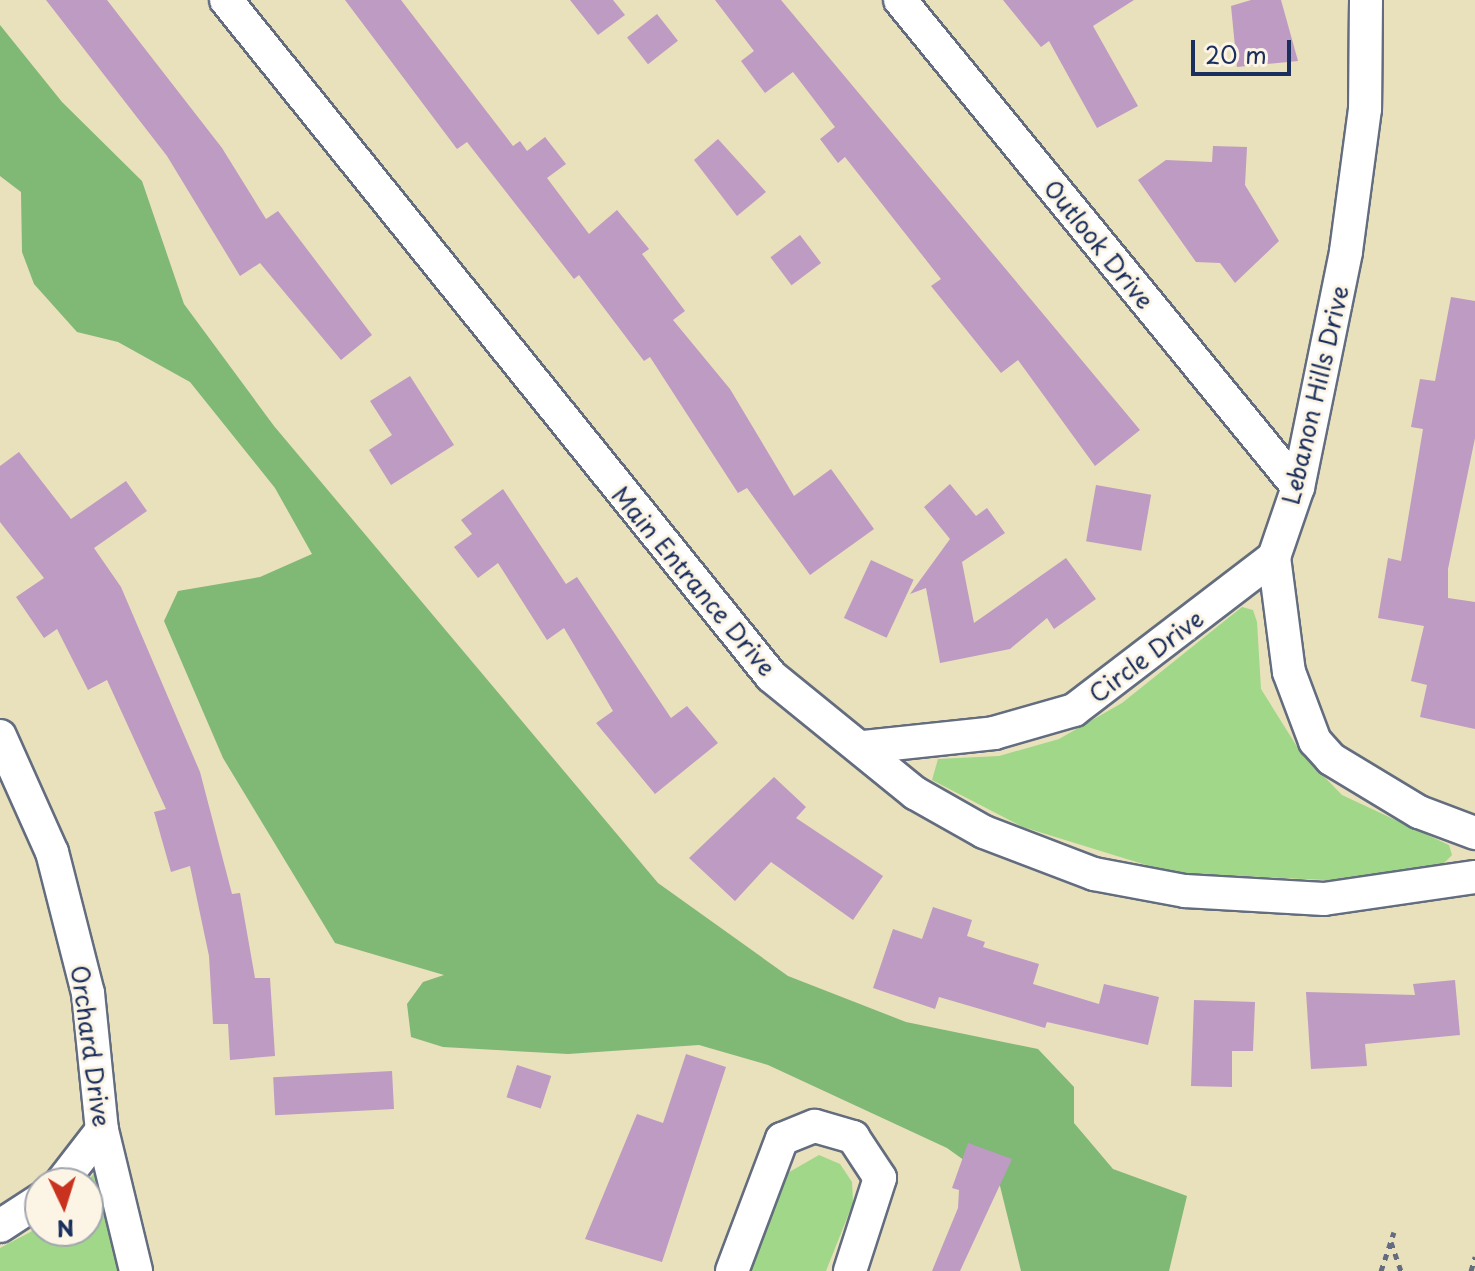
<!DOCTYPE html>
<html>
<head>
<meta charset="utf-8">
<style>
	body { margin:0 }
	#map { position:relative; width:1475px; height:1271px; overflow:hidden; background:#e9e0bc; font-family:"Playpen Sans",sans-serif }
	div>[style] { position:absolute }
	.green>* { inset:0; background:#a0d789 }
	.forest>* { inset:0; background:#80b875 }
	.building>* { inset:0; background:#be9bc2; transform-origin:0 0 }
	.path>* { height:5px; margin-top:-2.5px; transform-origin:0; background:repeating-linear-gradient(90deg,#636d7f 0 6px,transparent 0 12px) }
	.roads { filter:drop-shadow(2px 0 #636d7f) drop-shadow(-2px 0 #636d7f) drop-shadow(0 2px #636d7f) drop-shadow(0 -2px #636d7f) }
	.minor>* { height:32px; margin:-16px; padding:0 16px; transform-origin:16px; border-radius:16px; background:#fff }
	span { translate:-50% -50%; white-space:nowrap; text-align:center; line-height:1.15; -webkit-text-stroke:6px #fcf5e5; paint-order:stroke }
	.street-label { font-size:24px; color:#1b2f5e }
	.north { position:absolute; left:24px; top:1167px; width:80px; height:80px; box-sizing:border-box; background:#fcf5e5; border:2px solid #a2a6af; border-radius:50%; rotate:176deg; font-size:22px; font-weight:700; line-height:32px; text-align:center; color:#1b2f5e }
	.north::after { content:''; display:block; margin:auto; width:28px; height:36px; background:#c8321e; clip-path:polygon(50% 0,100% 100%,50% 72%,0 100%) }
	.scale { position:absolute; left:1191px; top:40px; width:100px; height:36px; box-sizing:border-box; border:4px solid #1b2f5e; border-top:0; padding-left:10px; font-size:24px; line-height:28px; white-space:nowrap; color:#1b2f5e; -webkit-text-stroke:6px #fcf5e5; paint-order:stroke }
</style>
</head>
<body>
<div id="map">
	<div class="green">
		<div style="clip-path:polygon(1242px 607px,1253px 610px,1257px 622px,1261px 689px,1301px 753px,1342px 795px,1449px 845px,1452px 855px,1441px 866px,1348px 881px,1172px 873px,1023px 827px,932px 780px,938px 759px,999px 756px,1059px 739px,1122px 703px)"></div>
		<div style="clip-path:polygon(819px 1155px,840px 1164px,852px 1182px,853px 1203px,826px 1271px,747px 1271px,784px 1175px)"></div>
		<div style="clip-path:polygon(97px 1170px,118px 1271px,0 1271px,0 1248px,40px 1227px,88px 1231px,86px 1183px)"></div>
	</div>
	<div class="forest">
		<div style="clip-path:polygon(0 25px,62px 102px,142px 181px,184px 304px,274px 426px,658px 883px,788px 976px,906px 1022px,1038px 1049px,1074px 1087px,1074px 1123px,1113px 1169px,1187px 1196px,1169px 1271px,1021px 1271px,1000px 1186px,947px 1148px,768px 1065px,699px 1045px,568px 1054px,443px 1047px,411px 1037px,407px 1004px,423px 982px,444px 975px,335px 943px,223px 758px,164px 621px,178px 591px,260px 577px,312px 554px,275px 488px,190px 382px,118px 342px,77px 332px,34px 284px,22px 252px,21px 192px,0 176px)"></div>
	</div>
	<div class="building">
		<div style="clip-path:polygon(46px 0,107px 0,222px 148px,266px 219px,278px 211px,372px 335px,341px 360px,260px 263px,240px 276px,167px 156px)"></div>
		<div style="clip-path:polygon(345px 0,401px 0,513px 146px,520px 141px,527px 151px,545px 137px,566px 164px,547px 178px,589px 234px,617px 210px,649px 249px,642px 254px,685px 311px,673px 320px,730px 389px,794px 496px,831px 469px,874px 529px,810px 575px,747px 488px,738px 493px,650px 357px,644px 361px,579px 275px,574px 279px,467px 142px,457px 149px)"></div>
		<div style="clip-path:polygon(570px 0,613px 0,625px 15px,598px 35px)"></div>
		<div style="clip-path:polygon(715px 0,781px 0,1140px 430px,1095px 466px,1018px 360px,1001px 373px,931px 286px,941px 279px,845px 157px,838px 163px,820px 139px,835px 127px,793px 72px,765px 93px,741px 61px,754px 51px)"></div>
		<div style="clip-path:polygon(1003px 0,1134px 0,1093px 26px,1138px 106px,1097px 128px,1049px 41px,1041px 47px)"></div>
		<div style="clip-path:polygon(1251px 0,1281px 0,1298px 61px,1237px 67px,1231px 6px)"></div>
		<div style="left:657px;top:14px;width:34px;height:38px;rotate:52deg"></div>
		<div style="clip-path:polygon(718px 139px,766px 192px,737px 216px,694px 160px)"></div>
		<div style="clip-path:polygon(1213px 146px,1247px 147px,1245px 185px,1279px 241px,1235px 283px,1220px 263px,1196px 262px,1138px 180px,1166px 160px,1212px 162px)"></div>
		<div style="left:800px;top:235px;width:35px;height:37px;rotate:53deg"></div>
		<div style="clip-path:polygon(1451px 297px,1475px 301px,1475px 438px,1448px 569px,1448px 598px,1475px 602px,1475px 729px,1420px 717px,1427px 685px,1411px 681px,1424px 626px,1378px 618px,1388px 558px,1401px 561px,1423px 429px,1411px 427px,1420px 379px,1435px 381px)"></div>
		<div style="clip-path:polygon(410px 376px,454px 445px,391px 485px,369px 450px,392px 435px,370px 401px)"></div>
		<div style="clip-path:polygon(19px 452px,71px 519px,126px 481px,147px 511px,94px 548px,121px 587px,200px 772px,232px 894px,240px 893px,255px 978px,270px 978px,275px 1056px,230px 1060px,228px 1024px,213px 1024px,209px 956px,190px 866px,171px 872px,154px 812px,166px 809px,107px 680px,88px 690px,57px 629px,44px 638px,16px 597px,44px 578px,0 522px,0 466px)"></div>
		<div style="clip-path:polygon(950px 484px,976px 516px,987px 508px,1005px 533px,962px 562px,974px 623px,1066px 558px,1096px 599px,1054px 629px,1047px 618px,1010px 649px,940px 663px,926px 588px,910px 594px,950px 539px,924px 507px)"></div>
		<div style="left:1096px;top:485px;width:56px;height:57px;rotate:10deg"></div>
		<div style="clip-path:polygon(503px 489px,566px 584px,577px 577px,671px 718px,687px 706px,718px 743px,655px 794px,596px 723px,613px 711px,564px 628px,547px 640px,498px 563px,478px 578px,454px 547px,472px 534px,461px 520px)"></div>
		<div style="left:871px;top:560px;width:47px;height:64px;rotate:25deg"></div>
		<div style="clip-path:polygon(774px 777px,806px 807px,796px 818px,883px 876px,853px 920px,771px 862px,735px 901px,689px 858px)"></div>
		<div style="clip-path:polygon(933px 907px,972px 920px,967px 936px,985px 942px,983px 947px,1039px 964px,1033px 984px,1099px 1004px,1104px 984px,1159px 997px,1148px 1045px,1047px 1022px,1045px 1028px,939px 997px,935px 1009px,873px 988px,893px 929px,922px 939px)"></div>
		<div style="clip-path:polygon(1455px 980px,1460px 1035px,1365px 1044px,1367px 1066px,1311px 1069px,1306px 992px,1415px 995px,1413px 984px)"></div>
		<div style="clip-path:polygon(1194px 1000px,1255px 1002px,1253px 1051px,1232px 1051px,1232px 1087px,1191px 1086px)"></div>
		<div style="clip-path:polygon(686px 1054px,726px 1067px,662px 1262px,585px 1239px,637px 1114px,663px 1123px)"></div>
		<div style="left:517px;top:1065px;width:36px;height:34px;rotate:18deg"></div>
		<div style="left:392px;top:1071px;width:38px;height:119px;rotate:87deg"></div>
		<div style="clip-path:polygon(968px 1143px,1012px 1159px,960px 1271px,932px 1271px,958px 1208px,959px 1190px,952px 1188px)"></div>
	</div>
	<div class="path">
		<div style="left:1391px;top:1242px;width:31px;rotate:71deg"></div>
		<div style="left:1381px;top:1271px;width:41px;rotate:-71.6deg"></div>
		<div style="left:1471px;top:1271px;width:15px;rotate:-74deg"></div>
	</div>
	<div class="roads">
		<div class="minor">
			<div style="left:226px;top:0;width:868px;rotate:51.12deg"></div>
			<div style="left:771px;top:676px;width:186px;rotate:39.1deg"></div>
			<div style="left:915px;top:793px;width:79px;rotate:29.5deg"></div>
			<div style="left:984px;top:832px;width:118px;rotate:20.9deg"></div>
			<div style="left:1094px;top:874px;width:93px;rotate:10.6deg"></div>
			<div style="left:1185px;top:891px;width:139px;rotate:3.3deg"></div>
			<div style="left:1324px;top:899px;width:153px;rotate:-8.3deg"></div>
			<div style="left:900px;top:0;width:629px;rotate:50.74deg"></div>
			<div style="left:1366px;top:0;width:109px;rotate:90.5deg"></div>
			<div style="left:1365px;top:109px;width:144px;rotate:97.6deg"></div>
			<div style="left:1346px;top:252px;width:240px;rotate:101.5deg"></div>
			<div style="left:1298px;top:487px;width:74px;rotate:108.9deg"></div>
			<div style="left:1274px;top:557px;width:116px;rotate:82.6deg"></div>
			<div style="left:1289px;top:672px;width:74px;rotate:69.4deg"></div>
			<div style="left:1315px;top:741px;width:24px;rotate:48deg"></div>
			<div style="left:1331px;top:759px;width:103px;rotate:31.1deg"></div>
			<div style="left:1419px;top:812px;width:60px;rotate:20.6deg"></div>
			<div style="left:0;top:736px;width:127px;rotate:65.9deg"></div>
			<div style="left:52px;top:852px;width:146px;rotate:75.7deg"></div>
			<div style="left:88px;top:993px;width:138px;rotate:84.2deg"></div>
			<div style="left:102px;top:1130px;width:145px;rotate:76.4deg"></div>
			<div style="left:864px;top:747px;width:131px;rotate:-6.1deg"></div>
			<div style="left:994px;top:733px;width:83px;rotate:-16deg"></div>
			<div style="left:1074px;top:710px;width:252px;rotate:-37.4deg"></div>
			<div style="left:61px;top:1183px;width:67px;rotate:-52.3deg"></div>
			<div style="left:0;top:1226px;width:48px;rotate:-33deg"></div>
			<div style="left:732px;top:1271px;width:141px;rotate:-69.3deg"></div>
			<div style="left:782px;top:1139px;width:35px;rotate:-22deg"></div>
			<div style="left:815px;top:1126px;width:40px;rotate:16deg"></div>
			<div style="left:853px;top:1137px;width:49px;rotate:56.6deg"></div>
			<div style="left:880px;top:1178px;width:98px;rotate:107.9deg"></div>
		</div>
	</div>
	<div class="street-label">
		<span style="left:1099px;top:244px;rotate:51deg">Outlook Drive</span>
		<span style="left:1315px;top:395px;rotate:-77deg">Lebanon Hills Drive</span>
		<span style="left:694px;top:581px;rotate:50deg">Main Entrance Drive</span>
		<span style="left:1146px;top:656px;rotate:-37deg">Circle Drive</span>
		<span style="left:91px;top:1046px;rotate:82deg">Orchard Drive</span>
	</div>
	<div class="north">N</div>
	<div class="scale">20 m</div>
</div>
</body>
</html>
